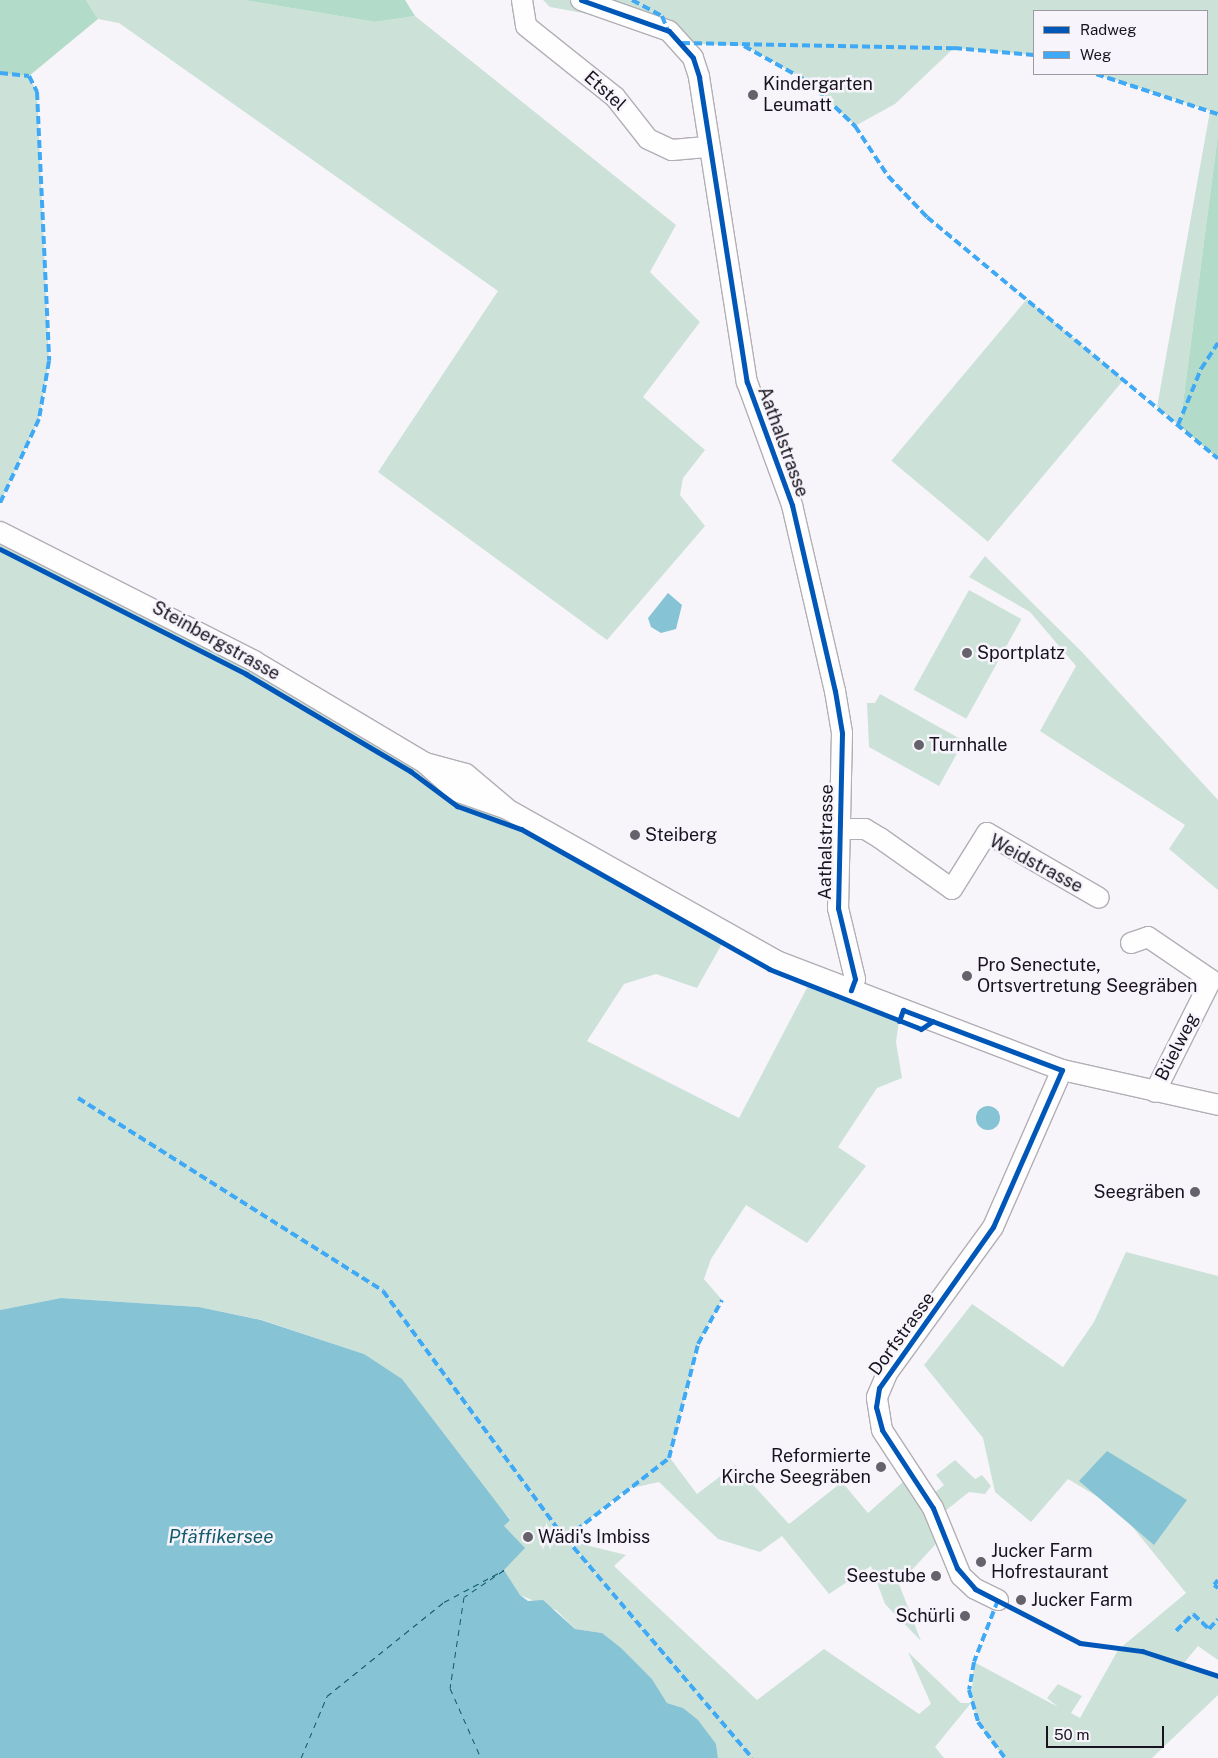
<!DOCTYPE html>
<html>
<head>
<meta charset="utf-8">
<style>
	body { margin:0 }
	#map { position:relative; width:1218px; height:1758px; overflow:hidden; background:#f7f5fa; font-family:"Public Sans",sans-serif }
	div>[style] { position:absolute }
	.green>* { inset:0; background:#cce2d8; transform-origin:0 0 }
	.forest>* { inset:0; background:#b3dbc9 }
	.water>* { inset:0; background:#86c3d4 }
	.round { border-radius:50% }
	.ferry>* { height:1px; margin-top:-0.5px; transform-origin:0; background:repeating-linear-gradient(90deg,#125c6c 0 6px,transparent 0 11px) }
	.roads { filter:drop-shadow(1px 0 #b2aeb6) drop-shadow(-1px 0 #b2aeb6) drop-shadow(0 1px #b2aeb6) drop-shadow(0 -1px #b2aeb6) }
	.minor>* { height:20px; margin:-10px; padding:0 10px; transform-origin:10px; border-radius:10px; background:#fefefe }
	.quiet>* { height:4px; margin-top:-2px; transform-origin:0; background:repeating-linear-gradient(90deg,#3fa9f5 0 8px,transparent 0 12px) }
	.cycleway>* { height:5px; margin:-2.5px; padding:0 2.5px; transform-origin:2.5px; border-radius:2.5px; background:#0057b8 }
	.dots>* { width:14px; height:14px; translate:-50% -50%; box-sizing:border-box; border:2px solid #f7f4fb; border-radius:50% }
	span { translate:-50% -50%; white-space:nowrap; text-align:center; line-height:1.15; -webkit-text-stroke:5px #f7f4fb; paint-order:stroke }
	.poi-label { font-size:18px; color:#18131e }
	.left { translate:0 -50%; text-align:left }
	.right { translate:-100% -50%; text-align:right }
	.street-label { font-size:18px; color:#18131e }
	.water-label { font-size:19px; color:#125c6c; font-style:italic }
	.legend { position:absolute; left:1033px; top:10px; width:175px; height:65px; box-sizing:border-box; background:#f7f4fb; border:1px solid #9e9aa3; margin:0; padding:6px 9px; list-style:none; font-size:15px; color:#18131e }
	.legend li { display:flex; align-items:center; gap:10px; height:25px }
	.legend b { width:25px; border:1px solid #9e9aa3 }
	.scale { position:absolute; left:1046px; top:1726px; width:118px; height:22px; box-sizing:border-box; border:2px solid #18131e; border-top:0; padding-left:6px; font-size:15px; line-height:18px; white-space:nowrap; color:#18131e; -webkit-text-stroke:4px #f7f4fb; paint-order:stroke }
</style>
</head>
<body>
<div id="map">
	<div class="green">
		<div style="clip-path:polygon(86px 0,244px 0,375px 22px,415px 16px,676px 225px,650px 272px,700px 322px,643px 397px,705px 450px,683px 478px,680px 495px,705px 526px,607px 640px,378px 472px,498px 291px,119px 23px,98px 19px)"></div>
		<div style="clip-path:polygon(543px 0,1218px 0,1218px 134px,1180px 426px,1157px 407px,1210px 111px,1096px 74px,1207px 74px,1207px 11px,1034px 11px,1034px 55px,954px 48px,895px 104px,855px 126px,809px 82px,745px 46px,682px 43px,596px 6px,588px 14px,550px 7px)"></div>
		<div style="clip-path:polygon(0 73px,29px 76px,37px 92px,49px 361px,39px 419px,0 503px)"></div>
		<div style="left:1027px;top:299px;width:126px;height:211px;rotate:40deg"></div>
		<div style="clip-path:polygon(0 532px,61px 561px,727px 935px,697px 988px,656px 974px,624px 984px,587px 1041px,739px 1118px,808px 986px,899px 1021px,896px 1042px,902px 1078px,877px 1088px,838px 1147px,866px 1166px,807px 1243px,746px 1205px,711px 1259px,704px 1279px,722px 1300px,698px 1344px,670px 1458px,697px 1494px,735px 1465px,789px 1524px,842px 1482px,868px 1513px,904px 1481px,945px 1534px,899px 1584px,921px 1641px,885px 1604px,871px 1566px,829px 1594px,782px 1536px,760px 1552px,718px 1539px,659px 1482px,627px 1489px,566px 1538px,603px 1585px,570px 1541px,626px 1555px,614px 1566px,757px 1700px,824px 1649px,919px 1714px,931px 1704px,908px 1652px,961px 1703px,971px 1703px,974px 1662px,1058px 1707px,1047px 1698px,1058px 1684px,1082px 1696px,1071px 1713px,1080px 1718px,1118px 1650px,1186px 1593px,1118px 1509px,1068px 1479px,1031px 1522px,995px 1492px,983px 1438px,924px 1365px,972px 1304px,1063px 1367px,1094px 1322px,1126px 1252px,1218px 1276px,1218px 1660px,1198px 1646px,1184px 1663px,1218px 1676px,1218px 1695px,1152px 1758px,1005px 1758px,986px 1736px,971px 1703px,935px 1747px,944px 1758px,718px 1758px,716px 1744px,683px 1708px,667px 1703px,652px 1679px,602px 1633px,575px 1629px,556px 1610px,520px 1595px,504px 1570px,504px 1526px,510px 1519px,364px 1354px,262px 1320px,199px 1307px,61px 1298px,0 1310px)"></div>
		<div style="clip-path:polygon(985px 556px,1082px 652px,1218px 800px,1218px 890px,1169px 849px,1185px 825px,1040px 731px,1076px 666px,1030px 612px,969px 577px)"></div>
		<div style="left:969px;top:590px;width:60px;height:114px;rotate:29deg"></div>
		<div style="clip-path:polygon(880px 694px,964px 741px,939px 786px,869px 747px,867px 703px,875px 703px)"></div>
		<div style="clip-path:polygon(955px 1460px,975px 1479px,982px 1475px,991px 1486px,985px 1494px,969px 1492px,944px 1512px,932px 1495px,944px 1485px,936px 1475px)"></div>
	</div>
	<div class="forest">
		<div style="clip-path:polygon(0 0,86px 0,98px 19px,29px 76px,0 73px)"></div>
		<div style="clip-path:polygon(244px 0,405px 0,415px 16px,375px 22px)"></div>
		<div style="clip-path:polygon(1218px 134px,1218px 459px,1180px 426px)"></div>
	</div>
	<div class="water">
		<div style="clip-path:polygon(668px 593px,682px 605px,676px 629px,661px 633px,651px 627px,648px 618px)"></div>
		<div class="round" style="left:976px;top:1106px;width:24px;height:24px"></div>
		<div style="clip-path:polygon(61px 1298px,199px 1307px,261px 1320px,364px 1354px,402px 1379px,510px 1520px,504px 1526px,525px 1548px,504px 1570px,520px 1595px,528px 1601px,543px 1600px,575px 1629px,602px 1633px,621px 1648px,652px 1679px,667px 1703px,683px 1708px,698px 1720px,716px 1744px,718px 1758px,0 1758px,0 1310px)"></div>
		<div style="clip-path:polygon(1107px 1451px,1187px 1500px,1154px 1545px,1079px 1481px)"></div>
	</div>
	<div class="ferry">
		<div style="left:301px;top:1758px;width:67px;rotate:-67.2deg"></div>
		<div style="left:327px;top:1696px;width:150px;rotate:-38.8deg"></div>
		<div style="left:444px;top:1602px;width:68px;rotate:-28.1deg"></div>
		<div style="left:504px;top:1570px;width:48px;rotate:146deg"></div>
		<div style="left:464px;top:1597px;width:92px;rotate:98.7deg"></div>
		<div style="left:450px;top:1688px;width:77px;rotate:66.1deg"></div>
	</div>
	<div class="roads">
		<div class="minor">
			<div style="left:522px;top:0;width:26px;rotate:81deg"></div>
			<div style="left:526px;top:26px;width:114px;rotate:38.6deg"></div>
			<div style="left:615px;top:97px;width:53px;rotate:51.8deg"></div>
			<div style="left:648px;top:139px;width:26px;rotate:25deg"></div>
			<div style="left:672px;top:150px;width:37px;rotate:-5deg"></div>
			<div style="left:581px;top:0;width:93px;rotate:19.4deg"></div>
			<div style="left:669px;top:31px;width:36px;rotate:48deg"></div>
			<div style="left:693px;top:58px;width:20px;rotate:72deg"></div>
			<div style="left:699px;top:77px;width:309px;rotate:81.1deg"></div>
			<div style="left:747px;top:382px;width:131px;rotate:69.9deg"></div>
			<div style="left:792px;top:505px;width:191px;rotate:77deg"></div>
			<div style="left:835px;top:691px;width:43px;rotate:80.5deg"></div>
			<div style="left:842px;top:733px;width:175px;rotate:91.3deg"></div>
			<div style="left:838px;top:908px;width:73px;rotate:76.5deg"></div>
			<div style="left:855px;top:979px;width:12px;rotate:110deg"></div>
			<div style="left:0;top:532px;width:285px;rotate:26.9deg"></div>
			<div style="left:254px;top:661px;width:199px;rotate:30.8deg"></div>
			<div style="left:425px;top:763px;width:42px;rotate:42.1deg"></div>
			<div style="left:456px;top:791px;width:54px;rotate:19.4deg"></div>
			<div style="left:507px;top:809px;width:312px;rotate:29.4deg"></div>
			<div style="left:779px;top:962px;width:303px;rotate:20.9deg"></div>
			<div style="left:1062px;top:1070px;width:160px;rotate:12.6deg"></div>
			<div style="left:425px;top:763px;width:42px;rotate:15deg"></div>
			<div style="left:466px;top:774px;width:51px;rotate:40.2deg"></div>
			<div style="left:839px;top:829px;width:26px"></div>
			<div style="left:865px;top:829px;width:17px;rotate:31deg"></div>
			<div style="left:880px;top:838px;width:88px;rotate:35.3deg"></div>
			<div style="left:952px;top:889px;width:66px;rotate:-58deg"></div>
			<div style="left:987px;top:833px;width:129px;rotate:30.1deg"></div>
			<div style="left:1131px;top:943px;width:18px;rotate:-19deg"></div>
			<div style="left:1148px;top:937px;width:76px;rotate:34.3deg"></div>
			<div style="left:1211px;top:980px;width:125px;rotate:116.6deg"></div>
			<div style="left:998px;top:1600px;width:25px;rotate:-154deg"></div>
			<div style="left:975px;top:1589px;width:19px;rotate:-137deg"></div>
			<div style="left:961px;top:1576px;width:74px;rotate:-112.4deg"></div>
			<div style="left:933px;top:1508px;width:93px;rotate:-123.2deg"></div>
			<div style="left:882px;top:1430px;width:33px;rotate:-99deg"></div>
			<div style="left:877px;top:1397px;width:26px;rotate:-67deg"></div>
			<div style="left:887px;top:1373px;width:180px;rotate:-54deg"></div>
			<div style="left:993px;top:1227px;width:171px;rotate:-66.3deg"></div>
		</div>
	</div>
	<div class="quiet">
		<div style="left:632px;top:0;width:34px;rotate:28deg"></div>
		<div style="left:662px;top:16px;width:16px;rotate:68deg"></div>
		<div style="left:682px;top:43px;width:272px;rotate:1.1deg"></div>
		<div style="left:954px;top:48px;width:80px;rotate:5deg"></div>
		<div style="left:744px;top:46px;width:74px;rotate:29deg"></div>
		<div style="left:809px;top:82px;width:64px;rotate:43.7deg"></div>
		<div style="left:855px;top:126px;width:60px;rotate:56.6deg"></div>
		<div style="left:888px;top:176px;width:57px;rotate:46.4deg"></div>
		<div style="left:927px;top:217px;width:378px;rotate:39.7deg"></div>
		<div style="left:0;top:73px;width:29px;rotate:6deg"></div>
		<div style="left:29px;top:76px;width:18px;rotate:63deg"></div>
		<div style="left:37px;top:92px;width:269px;rotate:87.4deg"></div>
		<div style="left:49px;top:361px;width:59px;rotate:99.8deg"></div>
		<div style="left:39px;top:419px;width:93px;rotate:114.9deg"></div>
		<div style="left:1096px;top:74px;width:128px;rotate:18.2deg"></div>
		<div style="left:1178px;top:425px;width:61px;rotate:-67.7deg"></div>
		<div style="left:1201px;top:369px;width:31px;rotate:-57deg"></div>
		<div style="left:78px;top:1098px;width:361px;rotate:32.3deg"></div>
		<div style="left:383px;top:1291px;width:295px;rotate:53.7deg"></div>
		<div style="left:558px;top:1529px;width:300px;rotate:49.7deg"></div>
		<div style="left:566px;top:1538px;width:130px;rotate:-37.8deg"></div>
		<div style="left:669px;top:1458px;width:118px;rotate:-75.7deg"></div>
		<div style="left:698px;top:1344px;width:50px;rotate:-61.4deg"></div>
		<div style="left:1218px;top:1580px;width:6px;rotate:129deg"></div>
		<div style="left:1214px;top:1585px;width:5px;rotate:37deg"></div>
		<div style="left:998px;top:1600px;width:66px;rotate:111.2deg"></div>
		<div style="left:974px;top:1662px;width:28px;rotate:100deg"></div>
		<div style="left:969px;top:1690px;width:33px;rotate:74deg"></div>
		<div style="left:978px;top:1722px;width:45px;rotate:53.1deg"></div>
		<div style="left:1176px;top:1631px;width:24px;rotate:-45deg"></div>
		<div style="left:1193px;top:1614px;width:22px;rotate:43deg"></div>
		<div style="left:1209px;top:1629px;width:13px;rotate:-48deg"></div>
	</div>
	<div class="cycleway">
		<div style="left:581px;top:0;width:93px;rotate:19.4deg"></div>
		<div style="left:669px;top:31px;width:36px;rotate:48deg"></div>
		<div style="left:693px;top:58px;width:20px;rotate:72deg"></div>
		<div style="left:699px;top:77px;width:309px;rotate:81.1deg"></div>
		<div style="left:747px;top:382px;width:131px;rotate:69.9deg"></div>
		<div style="left:792px;top:505px;width:191px;rotate:77deg"></div>
		<div style="left:835px;top:691px;width:43px;rotate:80.5deg"></div>
		<div style="left:842px;top:733px;width:175px;rotate:91.3deg"></div>
		<div style="left:838px;top:908px;width:73px;rotate:76.5deg"></div>
		<div style="left:855px;top:979px;width:12px;rotate:110deg"></div>
		<div style="left:0;top:549px;width:276px;rotate:26.9deg"></div>
		<div style="left:246px;top:674px;width:191px;rotate:30.6deg"></div>
		<div style="left:410px;top:771px;width:59px;rotate:36.7deg"></div>
		<div style="left:457px;top:806px;width:68px;rotate:19.8deg"></div>
		<div style="left:521px;top:829px;width:285px;rotate:29.4deg"></div>
		<div style="left:769px;top:969px;width:163px;rotate:21.5deg"></div>
		<div style="left:921px;top:1029px;width:14px;rotate:-34deg"></div>
		<div style="left:899px;top:1021px;width:12px;rotate:-70deg"></div>
		<div style="left:903px;top:1010px;width:170px;rotate:20.7deg"></div>
		<div style="left:1062px;top:1070px;width:171px;rotate:113.7deg"></div>
		<div style="left:993px;top:1227px;width:197px;rotate:125.3deg"></div>
		<div style="left:879px;top:1388px;width:19px;rotate:99deg"></div>
		<div style="left:876px;top:1407px;width:24px;rotate:75deg"></div>
		<div style="left:882px;top:1430px;width:93px;rotate:56.8deg"></div>
		<div style="left:933px;top:1508px;width:65px;rotate:68.2deg"></div>
		<div style="left:957px;top:1568px;width:28px;rotate:49deg"></div>
		<div style="left:975px;top:1589px;width:118px;rotate:27.2deg"></div>
		<div style="left:1080px;top:1643px;width:63px;rotate:7.4deg"></div>
		<div style="left:1142px;top:1651px;width:80px;rotate:18.2deg"></div>
	</div>
	<div class="dots">
		<div style="left:753px;top:95px;background:#66626b"></div>
		<div style="left:967px;top:653px;background:#66626b"></div>
		<div style="left:919px;top:745px;background:#66626b"></div>
		<div style="left:635px;top:835px;background:#66626b"></div>
		<div style="left:967px;top:976px;background:#66626b"></div>
		<div style="left:1195px;top:1192px;background:#66626b"></div>
		<div style="left:881px;top:1467px;background:#66626b"></div>
		<div style="left:528px;top:1537px;background:#66626b"></div>
		<div style="left:981px;top:1562px;background:#66626b"></div>
		<div style="left:936px;top:1576px;background:#66626b"></div>
		<div style="left:1021px;top:1600px;background:#66626b"></div>
		<div style="left:965px;top:1616px;background:#66626b"></div>
	</div>
	<div class="poi-label">
		<span class="left" style="left:763px;top:95px">Kindergarten<br>Leumatt</span>
		<span class="left" style="left:977px;top:653px">Sportplatz</span>
		<span class="left" style="left:929px;top:745px">Turnhalle</span>
		<span class="left" style="left:645px;top:835px">Steiberg</span>
		<span class="left" style="left:977px;top:976px">Pro Senectute,<br>Ortsvertretung Seegräben</span>
		<span class="right" style="left:1185px;top:1192px">Seegräben</span>
		<span class="right" style="left:871px;top:1467px">Reformierte<br>Kirche Seegräben</span>
		<span class="left" style="left:538px;top:1537px">Wädi's Imbiss</span>
		<span class="left" style="left:991px;top:1562px">Jucker Farm<br>Hofrestaurant</span>
		<span class="right" style="left:926px;top:1576px">Seestube</span>
		<span class="left" style="left:1031px;top:1600px">Jucker Farm</span>
		<span class="right" style="left:955px;top:1616px">Schürli</span>
	</div>
	<div class="street-label">
		<span style="left:605px;top:91px;rotate:42deg">Etstel</span>
		<span style="left:783px;top:442px;rotate:70deg">Aathalstrasse</span>
		<span style="left:216px;top:641px;rotate:29deg">Steinbergstrasse</span>
		<span style="left:826px;top:842px;rotate:-89deg">Aathalstrasse</span>
		<span style="left:1036px;top:864px;rotate:28deg">Weidstrasse</span>
		<span style="left:1177px;top:1047px;rotate:-63deg">Büelweg</span>
		<span style="left:902px;top:1334px;rotate:-54deg">Dorfstrasse</span>
	</div>
	<div class="water-label">
		<span style="left:221px;top:1537px">Pfäffikersee</span>
	</div>
	<ul class="legend">
	<li><b style="height:6px;background:#0057b8"></b>Radweg</li>
	<li><b style="height:6px;background:#3fa9f5"></b>Weg</li>
	</ul>
	<div class="scale">50 m</div>
</div>
</body>
</html>
